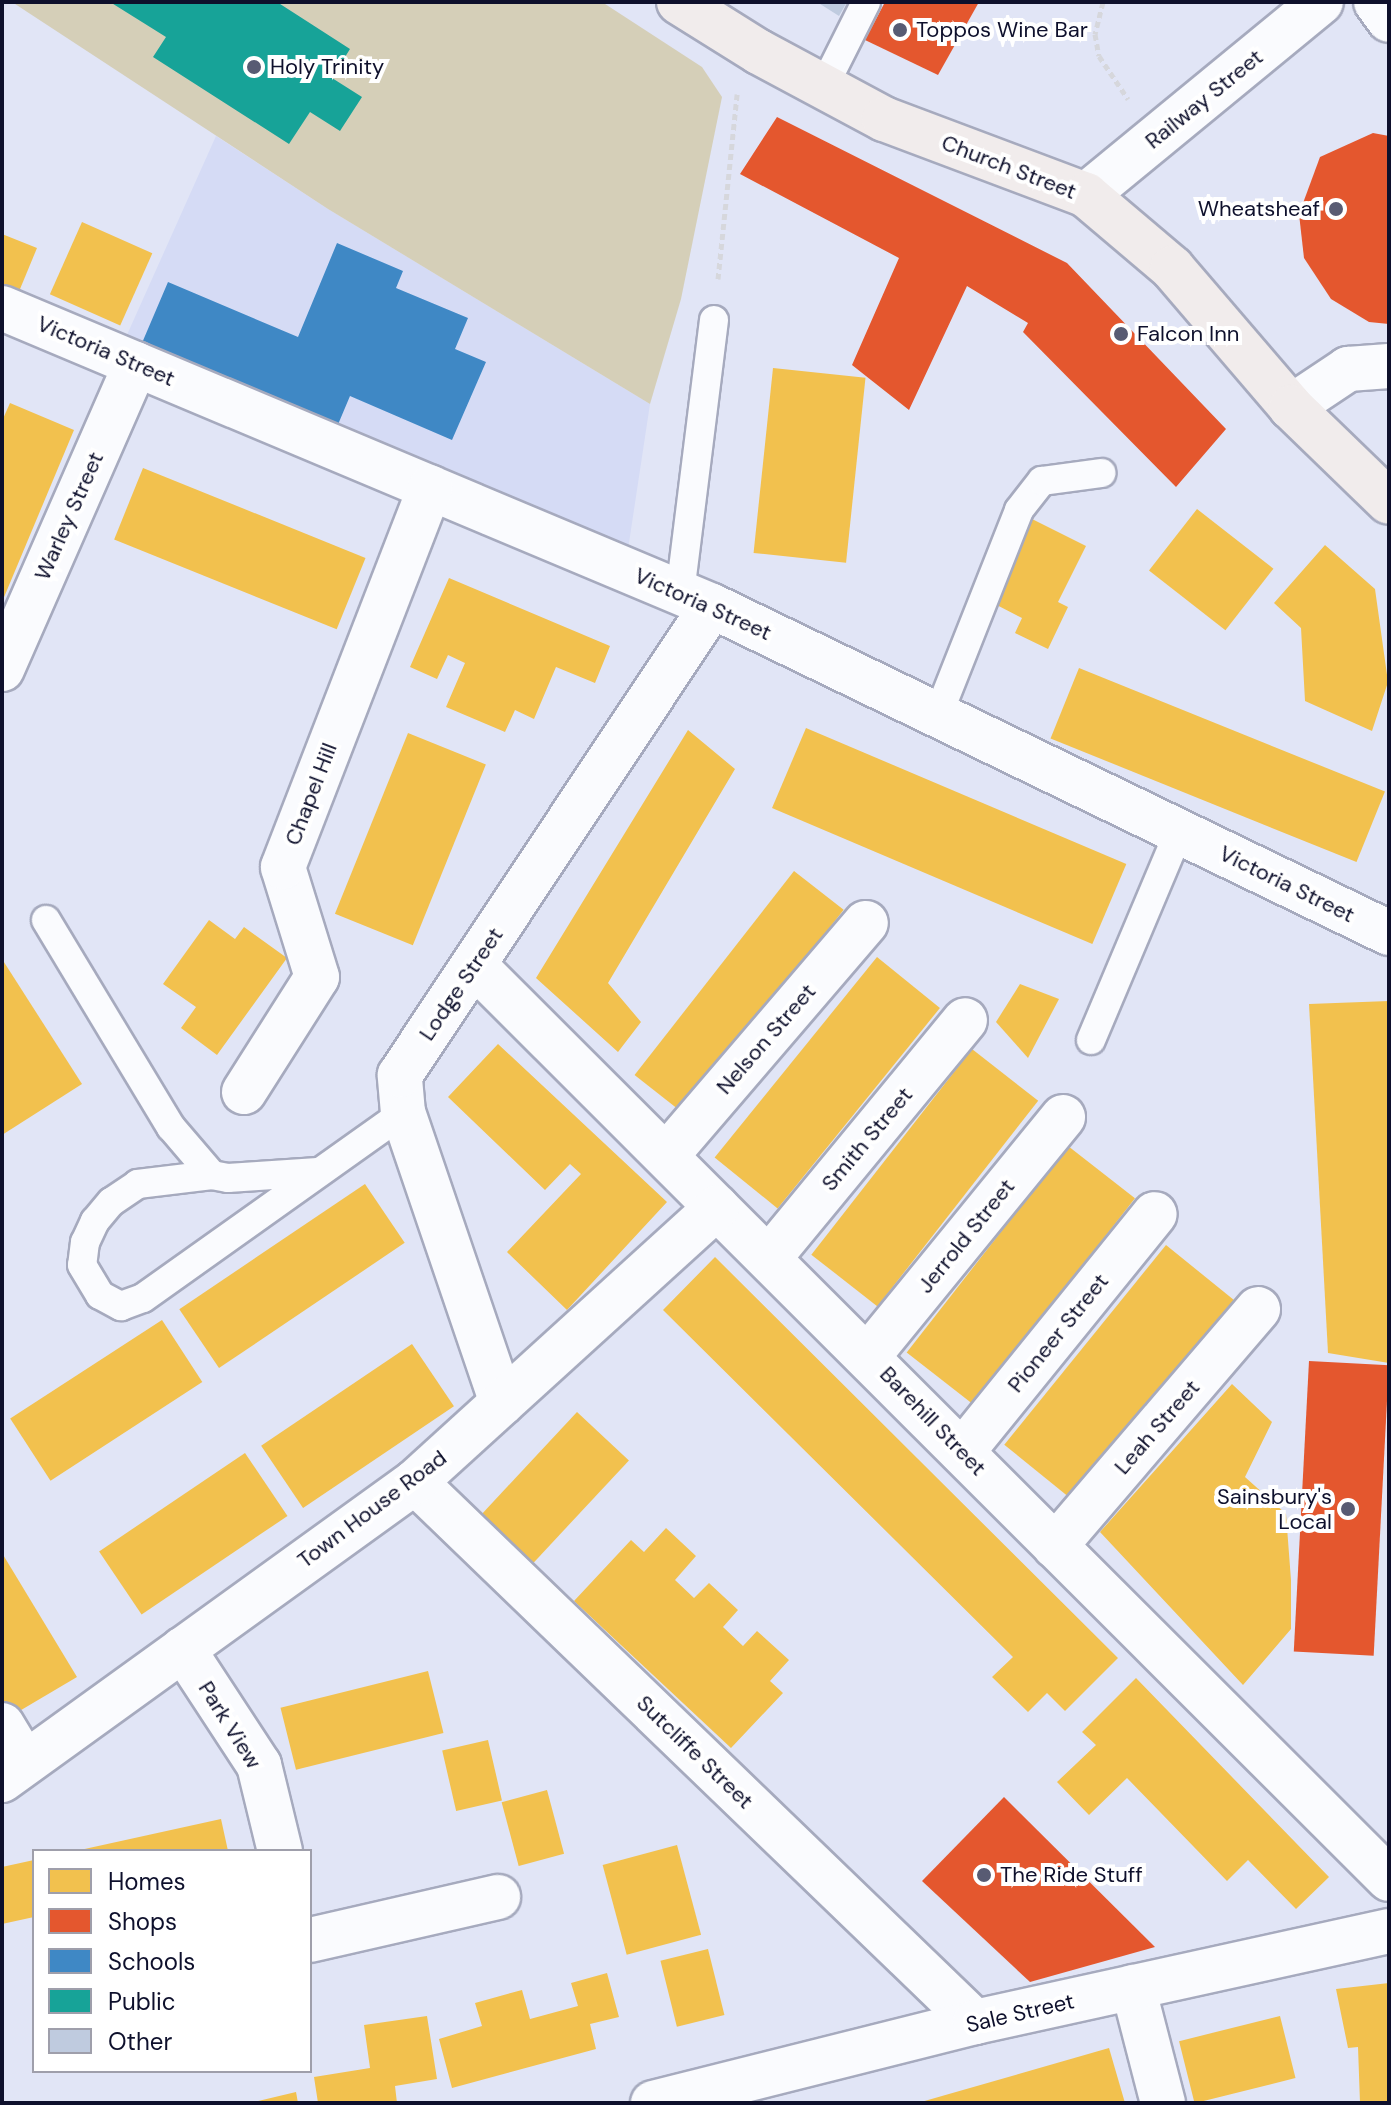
<!DOCTYPE html>
<html>
<head>
<meta charset="utf-8">
<style>
	body { margin:0 }
	#map { position:relative; width:1391px; height:2105px; overflow:hidden; background:#e1e5f6; font-family:"DM Sans",sans-serif }
	div>[style] { position:absolute }
	.built>* { inset:0; background:#d5dbf5 }
	.green>* { inset:0; background:#d5cfb8 }
	.homes>* { inset:0; background:#f2c14e; transform-origin:0 0 }
	.shops>* { inset:0; background:#e4572e; transform-origin:0 0 }
	.schools>* { inset:0; background:#3f88c5 }
	.public>* { inset:0; background:#17a398 }
	.building>* { inset:0; background:#bfcbdf }
	.path>* { height:5px; margin-top:-2.5px; transform-origin:0; background:repeating-linear-gradient(90deg,#d6d7dc 0 6px,transparent 0 10px) }
	.roads { filter:drop-shadow(2px 0 #a6aabe) drop-shadow(-2px 0 #a6aabe) drop-shadow(0 2px #a6aabe) drop-shadow(0 -2px #a6aabe) }
	.service>* { height:28px; margin:-14px; padding:0 14px; transform-origin:14px; border-radius:14px; background:#fafbfe }
	.minor>* { height:44px; margin:-22px; padding:0 22px; transform-origin:22px; border-radius:22px; background:#fafbfe }
	.trunk>* { height:44px; margin:-22px; padding:0 22px; transform-origin:22px; border-radius:22px; background:#f1ecec }
	.dots>* { width:22px; height:22px; translate:-50% -50%; box-sizing:border-box; border:4px solid #fff; border-radius:50% }
	span { translate:-50% -50%; white-space:nowrap; text-align:center; line-height:1.15; -webkit-text-stroke:8px #fff; paint-order:stroke }
	.poi-label { font-size:22px; color:#0e102c }
	.left { translate:0 -50%; text-align:left }
	.right { translate:-100% -50%; text-align:right }
	.street-label { font-size:22px; color:#0e102c }
	.frame { position:absolute; inset:0; border:4px solid #0e102c; pointer-events:none }
	.legend { position:absolute; left:32px; top:1849px; width:280px; height:224px; box-sizing:border-box; background:#fff; border:2px solid #9f9fab; margin:0; padding:10px 14px; list-style:none; font-size:24px; color:#0e102c }
	.legend li { display:flex; align-items:center; gap:16px; height:40px }
	.legend b { width:40px; border:2px solid #9f9fab }
</style>
</head>
<body>
<div id="map">
	<div class="built">
		<div style="clip-path:polygon(216px 136px,328px 209px,650px 404px,627px 556px,122px 346px)"></div>
	</div>
	<div class="green">
		<div style="clip-path:polygon(12px 2px,602px 2px,702px 67px,722px 97px,681px 299px,650px 404px,328px 209px)"></div>
	</div>
	<div class="homes">
		<div style="left:82px;top:222px;width:77px;height:79px;rotate:24deg"></div>
		<div style="clip-path:polygon(2px 234px,37px 248px,13px 306px,2px 301px)"></div>
		<div style="left:773px;top:368px;width:93px;height:186px;rotate:6deg"></div>
		<div style="clip-path:polygon(10px 403px,74px 430px,2px 602px,2px 421px)"></div>
		<div style="left:143px;top:468px;width:240px;height:77px;rotate:22deg"></div>
		<div style="left:1197px;top:509px;width:97px;height:78px;rotate:38deg"></div>
		<div style="clip-path:polygon(1030px 518px,1086px 546px,1058px 602px,1068px 607px,1048px 649px,1015px 633px,1022px 618px,989px 601px)"></div>
		<div style="clip-path:polygon(1325px 545px,1375px 589px,1388px 682px,1372px 731px,1305px 701px,1301px 628px,1274px 603px)"></div>
		<div style="clip-path:polygon(449px 578px,610px 646px,595px 683px,556px 667px,534px 719px,515px 710px,505px 732px,446px 707px,465px 663px,448px 655px,437px 679px,410px 667px)"></div>
		<div style="left:1079px;top:668px;width:330px;height:76px;rotate:22deg"></div>
		<div style="left:806px;top:728px;width:348px;height:87px;rotate:23deg"></div>
		<div style="clip-path:polygon(688px 730px,735px 769px,608px 983px,641px 1022px,618px 1052px,536px 978px)"></div>
		<div style="left:408px;top:733px;width:84px;height:195px;rotate:22deg"></div>
		<div style="left:794px;top:871px;width:63px;height:259px;rotate:38deg"></div>
		<div style="clip-path:polygon(209px 920px,235px 939px,244px 927px,287px 958px,217px 1055px,181px 1028px,196px 1007px,163px 984px)"></div>
		<div style="left:877px;top:957px;width:81px;height:258px;rotate:39deg"></div>
		<div style="clip-path:polygon(2px 959px,82px 1084px,2px 1135px)"></div>
		<div style="clip-path:polygon(1020px 984px,1059px 999px,1028px 1058px,996px 1022px)"></div>
		<div style="clip-path:polygon(1389px 1001px,1389px 1363px,1328px 1353px,1309px 1004px)"></div>
		<div style="clip-path:polygon(498px 1044px,667px 1202px,567px 1310px,507px 1252px,581px 1174px,570px 1164px,545px 1190px,448px 1097px)"></div>
		<div style="left:972px;top:1049px;width:84px;height:261px;rotate:38deg"></div>
		<div style="left:1068px;top:1146px;width:85px;height:262px;rotate:38deg"></div>
		<div style="left:365px;top:1184px;width:71px;height:224px;rotate:56deg"></div>
		<div style="left:1166px;top:1245px;width:89px;height:257px;rotate:39deg"></div>
		<div style="clip-path:polygon(715px 1257px,1118px 1658px,1065px 1711px,1047px 1693px,1028px 1712px,992px 1677px,1013px 1657px,663px 1310px)"></div>
		<div style="left:162px;top:1320px;width:74px;height:181px;rotate:57deg"></div>
		<div style="left:412px;top:1344px;width:75px;height:182px;rotate:56deg"></div>
		<div style="clip-path:polygon(1232px 1384px,1272px 1422px,1245px 1477px,1286px 1514px,1291px 1580px,1291px 1629px,1243px 1685px,1100px 1532px)"></div>
		<div style="left:577px;top:1412px;width:71px;height:149px;rotate:43deg"></div>
		<div style="left:245px;top:1453px;width:76px;height:176px;rotate:56deg"></div>
		<div style="clip-path:polygon(666px 1528px,696px 1556px,675px 1580px,694px 1598px,709px 1583px,738px 1610px,723px 1627px,743px 1646px,757px 1631px,789px 1660px,770px 1681px,783px 1693px,731px 1748px,574px 1601px,631px 1540px,644px 1552px)"></div>
		<div style="clip-path:polygon(2px 1553px,77px 1677px,11px 1716px,2px 1701px)"></div>
		<div style="left:428px;top:1671px;width:64px;height:152px;rotate:76deg"></div>
		<div style="clip-path:polygon(1136px 1678px,1329px 1877px,1296px 1909px,1248px 1860px,1227px 1881px,1127px 1778px,1089px 1815px,1057px 1782px,1096px 1745px,1082px 1732px)"></div>
		<div style="left:488px;top:1740px;width:62px;height:47px;rotate:77deg"></div>
		<div style="left:547px;top:1790px;width:66px;height:47px;rotate:75deg"></div>
		<div style="clip-path:polygon(221px 1819px,228px 1851px,80px 1851px,80px 1850px)"></div>
		<div style="left:677px;top:1845px;width:93px;height:77px;rotate:75deg"></div>
		<div style="clip-path:polygon(34px 1860px,34px 1917px,2px 1924px,2px 1867px)"></div>
		<div style="left:708px;top:1949px;width:68px;height:49px;rotate:76deg"></div>
		<div style="clip-path:polygon(607px 1973px,619px 2017px,590px 2024px,596px 2049px,452px 2088px,439px 2039px,482px 2026px,475px 2003px,522px 1990px,530px 2019px,578px 2006px,571px 1983px)"></div>
		<div style="clip-path:polygon(1389px 1983px,1389px 2103px,1360px 2103px,1358px 2047px,1348px 2048px,1336px 1989px)"></div>
		<div style="clip-path:polygon(427px 2016px,437px 2079px,395px 2086px,397px 2103px,318px 2103px,314px 2077px,370px 2068px,364px 2025px)"></div>
		<div style="left:1280px;top:2016px;width:64px;height:104px;rotate:76deg"></div>
		<div style="clip-path:polygon(1109px 2048px,1125px 2103px,921px 2103px,921px 2102px)"></div>
		<div style="clip-path:polygon(296px 2092px,298px 2103px,254px 2103px,254px 2102px)"></div>
	</div>
	<div class="shops">
		<div style="clip-path:polygon(885px 2px,979px 2px,938px 75px,865px 40px)"></div>
		<div style="clip-path:polygon(777px 117px,1067px 263px,1226px 429px,1176px 487px,1023px 332px,1028px 323px,967px 286px,909px 410px,852px 365px,899px 258px,740px 174px)"></div>
		<div style="clip-path:polygon(1373px 133px,1389px 136px,1389px 324px,1369px 322px,1331px 299px,1304px 258px,1299px 214px,1320px 157px)"></div>
		<div style="left:1309px;top:1361px;width:80px;height:291px;rotate:3deg"></div>
		<div style="clip-path:polygon(1004px 1797px,1155px 1947px,1030px 1982px,922px 1881px)"></div>
	</div>
	<div class="schools">
		<div style="clip-path:polygon(337px 243px,403px 271px,396px 288px,468px 318px,455px 349px,486px 362px,452px 440px,350px 396px,334px 434px,139px 350px,168px 282px,298px 337px)"></div>
	</div>
	<div class="public">
		<div style="clip-path:polygon(110px 2px,277px 2px,350px 49px,332px 78px,362px 97px,340px 131px,310px 112px,289px 144px,153px 57px,166px 37px)"></div>
	</div>
	<div class="building">
		<div style="clip-path:polygon(817px 2px,847px 2px,839px 16px)"></div>
	</div>
	<div class="path">
		<div style="left:1103px;top:2px;width:33px;rotate:104deg"></div>
		<div style="left:1095px;top:34px;width:22px;rotate:80deg"></div>
		<div style="left:1099px;top:56px;width:52px;rotate:56deg"></div>
		<div style="left:718px;top:279px;width:186px;rotate:-84.1deg"></div>
	</div>
	<div class="roads">
		<div class="service">
			<div style="left:823px;top:88px;width:96px;rotate:-63.4deg"></div>
			<div style="left:680px;top:593px;width:275px;rotate:-82.9deg"></div>
			<div style="left:938px;top:715px;width:220px;rotate:-68.4deg"></div>
			<div style="left:1019px;top:510px;width:37px;rotate:-52deg"></div>
			<div style="left:1042px;top:481px;width:60px;rotate:-7.7deg"></div>
			<div style="left:46px;top:920px;width:242px;rotate:58.9deg"></div>
			<div style="left:171px;top:1127px;width:63px;rotate:49.5deg"></div>
			<div style="left:212px;top:1175px;width:16px;rotate:11deg"></div>
			<div style="left:228px;top:1178px;width:90px;rotate:-3.8deg"></div>
			<div style="left:1091px;top:1040px;width:226px;rotate:-67.1deg"></div>
			<div style="left:212px;top:1175px;width:75px;rotate:173.1deg"></div>
			<div style="left:138px;top:1184px;width:32px;rotate:146deg"></div>
			<div style="left:111px;top:1202px;width:25px;rotate:130deg"></div>
			<div style="left:95px;top:1221px;width:23px;rotate:115deg"></div>
			<div style="left:85px;top:1242px;width:23px;rotate:97deg"></div>
			<div style="left:82px;top:1265px;width:35px;rotate:59deg"></div>
			<div style="left:100px;top:1295px;width:24px;rotate:28deg"></div>
			<div style="left:121px;top:1306px;width:23px;rotate:-20deg"></div>
			<div style="left:143px;top:1298px;width:319px;rotate:-35.4deg"></div>
		</div>
		<div class="minor">
			<div style="left:1376px;top:2px;width:22px;rotate:54deg"></div>
			<div style="left:1086px;top:195px;width:304px;rotate:-39.4deg"></div>
			<div style="left:2px;top:308px;width:770px;rotate:22.77deg"></div>
			<div style="left:712px;top:606px;width:752px;rotate:25.78deg"></div>
			<div style="left:1291px;top:407px;width:69px;rotate:-33.7deg"></div>
			<div style="left:1348px;top:369px;width:41px;rotate:-4.2deg"></div>
			<div style="left:2px;top:669px;width:333px;rotate:-66.3deg"></div>
			<div style="left:474px;top:965px;width:1293px;rotate:44.97deg"></div>
			<div style="left:244px;top:1092px;width:136px;rotate:-57.6deg"></div>
			<div style="left:317px;top:977px;width:115px;rotate:-107.2deg"></div>
			<div style="left:283px;top:867px;width:407px;rotate:-68.8deg"></div>
			<div style="left:666px;top:1156px;width:307px;rotate:-49.4deg"></div>
			<div style="left:769px;top:1258px;width:308px;rotate:-50.5deg"></div>
			<div style="left:869px;top:1355px;width:307px;rotate:-50.8deg"></div>
			<div style="left:502px;top:1403px;width:306px;rotate:-108.8deg"></div>
			<div style="left:403px;top:1113px;width:38px;rotate:-95deg"></div>
			<div style="left:400px;top:1075px;width:563px;rotate:-56.37deg"></div>
			<div style="left:962px;top:1452px;width:306px;rotate:-51deg"></div>
			<div style="left:415px;top:1482px;width:778px;rotate:43.96deg"></div>
			<div style="left:1055px;top:1546px;width:312px;rotate:-49.4deg"></div>
			<div style="left:183px;top:1649px;width:139px;rotate:56.8deg"></div>
			<div style="left:259px;top:1765px;width:89px;rotate:76.3deg"></div>
			<div style="left:2px;top:1725px;width:44px;rotate:58.8deg"></div>
			<div style="left:2px;top:1780px;width:509px;rotate:-35.81deg"></div>
			<div style="left:415px;top:1482px;width:408px;rotate:-42.3deg"></div>
			<div style="left:310px;top:1940px;width:193px;rotate:-12.9deg"></div>
			<div style="left:1133px;top:1987px;width:120px;rotate:75.5deg"></div>
			<div style="left:653px;top:2103px;width:332px;rotate:-14.1deg"></div>
			<div style="left:975px;top:2022px;width:424px;rotate:-12.4deg"></div>
		</div>
		<div class="trunk">
			<div style="left:679px;top:2px;width:94px;rotate:32deg"></div>
			<div style="left:759px;top:52px;width:142px;rotate:28.2deg"></div>
			<div style="left:884px;top:119px;width:216px;rotate:20.6deg"></div>
			<div style="left:1086px;top:195px;width:113px;rotate:40.3deg"></div>
			<div style="left:1172px;top:268px;width:183px;rotate:49.4deg"></div>
			<div style="left:1291px;top:407px;width:136px;rotate:44.1deg"></div>
		</div>
	</div>
	<div class="dots">
		<div style="left:900px;top:30px;background:#585b73"></div>
		<div style="left:254px;top:67px;background:#585b73"></div>
		<div style="left:1336px;top:209px;background:#585b73"></div>
		<div style="left:1121px;top:334px;background:#585b73"></div>
		<div style="left:1348px;top:1509px;background:#585b73"></div>
		<div style="left:984px;top:1875px;background:#585b73"></div>
	</div>
	<div class="poi-label">
		<span class="left" style="left:916px;top:30px">Toppos Wine Bar</span>
		<span class="left" style="left:270px;top:67px">Holy Trinity</span>
		<span class="right" style="left:1320px;top:209px">Wheatsheaf</span>
		<span class="left" style="left:1137px;top:334px">Falcon Inn</span>
		<span class="right" style="left:1332px;top:1509px">Sainsbury's<br>Local</span>
		<span class="left" style="left:1000px;top:1875px">The Ride Stuff</span>
	</div>
	<div class="street-label">
		<span style="left:1204px;top:99px;rotate:-39deg">Railway Street</span>
		<span style="left:1009px;top:167px;rotate:21deg">Church Street</span>
		<span style="left:106px;top:351px;rotate:23deg">Victoria Street</span>
		<span style="left:69px;top:516px;rotate:-66deg">Warley Street</span>
		<span style="left:703px;top:604px;rotate:24deg">Victoria Street</span>
		<span style="left:311px;top:794px;rotate:-69deg">Chapel Hill</span>
		<span style="left:1287px;top:884px;rotate:26deg">Victoria Street</span>
		<span style="left:461px;top:984px;rotate:-56deg">Lodge Street</span>
		<span style="left:766px;top:1039px;rotate:-49deg">Nelson Street</span>
		<span style="left:867px;top:1139px;rotate:-50deg">Smith Street</span>
		<span style="left:966px;top:1236px;rotate:-51deg">Jerrold Street</span>
		<span style="left:1058px;top:1333px;rotate:-51deg">Pioneer Street</span>
		<span style="left:933px;top:1421px;rotate:46deg">Barehill Street</span>
		<span style="left:1157px;top:1427px;rotate:-49deg">Leah Street</span>
		<span style="left:372px;top:1509px;rotate:-37deg">Town House Road</span>
		<span style="left:230px;top:1725px;rotate:58deg">Park View</span>
		<span style="left:695px;top:1752px;rotate:44deg">Sutcliffe Street</span>
		<span style="left:1020px;top:2013px;rotate:-13deg">Sale Street</span>
	</div>
	<div class="frame"></div>
	<ul class="legend">
	<li><b style="height:22px;background:#f2c14e"></b>Homes</li>
	<li><b style="height:22px;background:#e4572e"></b>Shops</li>
	<li><b style="height:22px;background:#3f88c5"></b>Schools</li>
	<li><b style="height:22px;background:#17a398"></b>Public</li>
	<li><b style="height:22px;background:#bfcbdf"></b>Other</li>
	</ul>
</div>
</body>
</html>
